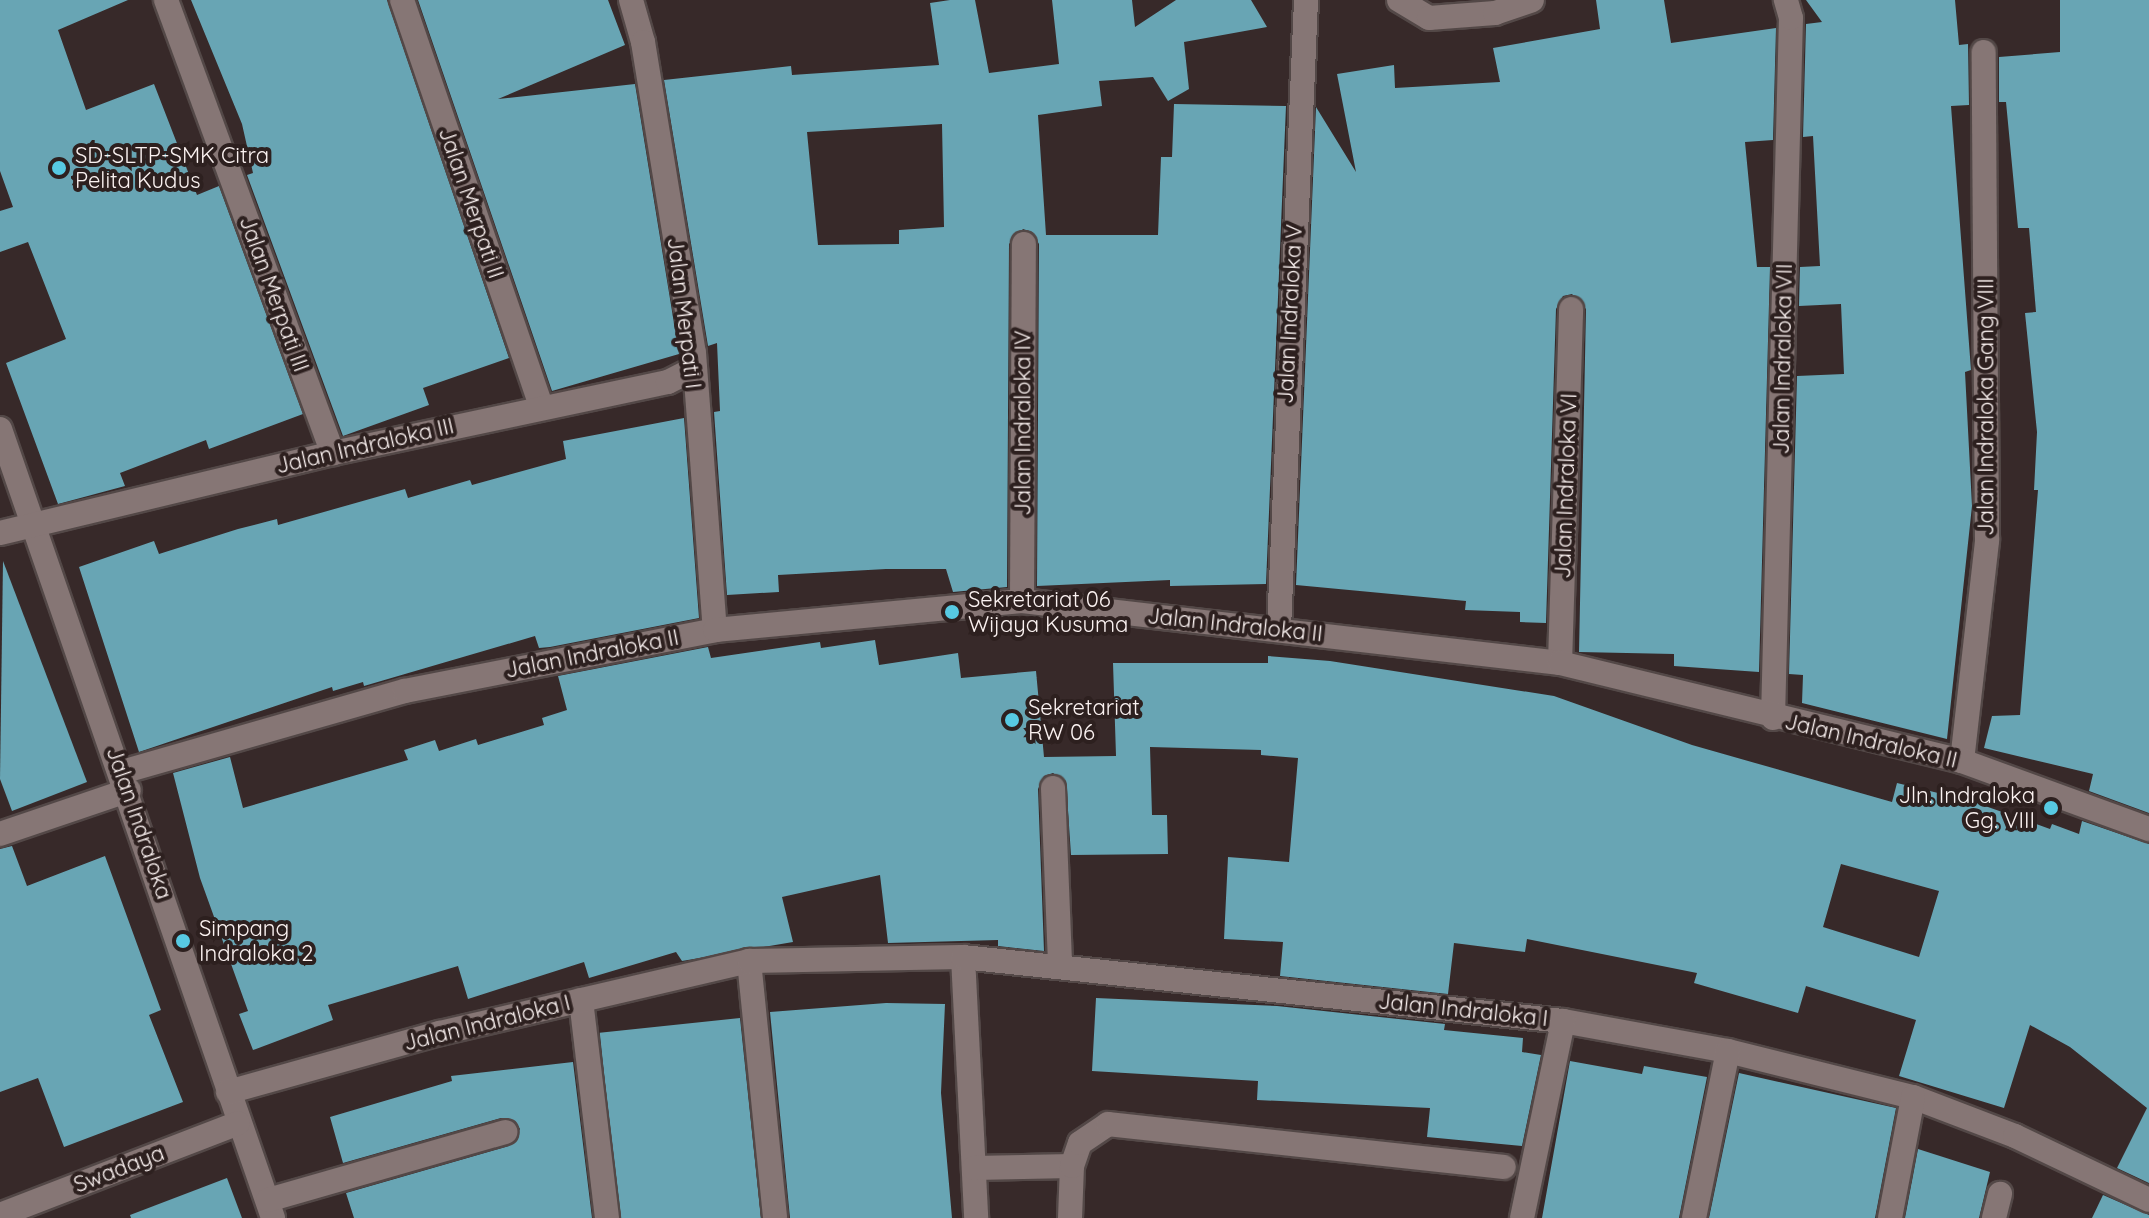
<!DOCTYPE html>
<html>
<head>
<meta charset="utf-8">
<style>
	body { margin:0 }
	#map { position:relative; width:2149px; height:1218px; overflow:hidden; background:#372929; font-family:Quicksand,sans-serif }
	div>[style] { position:absolute }
	.building>* { inset:0; background:#68a5b4; transform-origin:0 0 }
	.roads { filter:drop-shadow(2px 0 #534847) drop-shadow(-2px 0 #534847) drop-shadow(0 2px #534847) drop-shadow(0 -2px #534847) }
	.minor>* { height:24px; margin:-12px; padding:0 12px; transform-origin:12px; border-radius:12px; background:#867675 }
	.dots>* { width:22px; height:22px; translate:-50% -50%; box-sizing:border-box; border:4px solid #2d201f; border-radius:50% }
	span { translate:-50% -50%; white-space:nowrap; text-align:center; line-height:1.15; -webkit-text-stroke:8px #2d201f; paint-order:stroke }
	.poi-label { font-size:22px; color:#fbf2f1 }
	.left { translate:0 -50%; text-align:left }
	.right { translate:-100% -50%; text-align:right }
	.street-label { font-size:22px; color:#fbf2f1 }
</style>
</head>
<body>
<div id="map">
	<div class="building">
		<div style="clip-path:polygon(0 0,128px 0,58px 30px,86px 110px,154px 84px,197px 195px,219px 186px,303px 414px,209px 449px,206px 440px,120px 473px,125px 486px,58px 504px,6px 363px,66px 339px,28px 242px,0 252px,0 211px,13px 207px,0 171px)"></div>
		<div style="clip-path:polygon(191px 0,387px 0,509px 358px,423px 388px,429px 405px,343px 436px,247px 175px,253px 173px,242px 124px)"></div>
		<div style="clip-path:polygon(418px 0,608px 0,625px 45px,498px 99px,635px 84px,679px 354px,552px 391px)"></div>
		<div style="clip-path:polygon(evenodd,950px 0,975px 0,989px 73px,1059px 64px,1052px 0,1132px 0,1135px 27px,1176px 0,1251px 0,1267px 27px,1184px 42px,1189px 89px,1168px 101px,1153px 77px,1099px 81px,1102px 106px,1038px 115px,1046px 235px,1158px 235px,1161px 157px,1172px 157px,1174px 104px,1286px 106px,1266px 584px,1170px 586px,1170px 580px,1037px 586px,1039px 244px,1032px 232px,1023px 229px,1009px 244px,1007px 587px,953px 592px,946px 569px,886px 569px,778px 575px,779px 592px,727px 595px,714px 412px,720px 411px,717px 343px,708px 346px,664px 80px,791px 66px,792px 75px,939px 65px,930px 3px,950px 0,942px 124px,944px 227px,899px 230px,899px 244px,818px 245px,807px 132px,942px 124px)"></div>
		<div style="clip-path:polygon(1596px 0,1664px 0,1671px 43px,1776px 28px,1773px 140px,1745px 142px,1757px 267px,1770px 267px,1759px 672px,1674px 666px,1674px 654px,1579px 652px,1586px 309px,1572px 294px,1563px 296px,1556px 309px,1546px 623px,1520px 622px,1520px 612px,1465px 610px,1466px 601px,1296px 585px,1316px 107px,1356px 172px,1337px 74px,1394px 65px,1395px 88px,1500px 82px,1493px 48px,1600px 29px)"></div>
		<div style="clip-path:polygon(1806px 0,1955px 0,1959px 45px,1968px 44px,1969px 105px,1951px 106px,1971px 370px,1965px 372px,1972px 506px,1947px 739px,1802px 703px,1803px 675px,1789px 674px,1797px 376px,1844px 374px,1841px 304px,1799px 306px,1800px 267px,1820px 266px,1813px 136px,1803px 137px,1806px 24px,1822px 22px)"></div>
		<div style="clip-path:polygon(2060px 0,2149px 0,2149px 813px,2089px 791px,2093px 774px,1984px 748px,1992px 716px,2020px 715px,2038px 490px,2034px 490px,2037px 432px,2025px 313px,2036px 312px,2029px 228px,2018px 228px,2006px 102px,1999px 102px,1999px 57px,2060px 52px)"></div>
		<div style="clip-path:polygon(684px 418px,699px 618px,550px 647px,539px 648px,535px 636px,364px 686px,363px 682px,333px 691px,332px 687px,139px 752px,79px 567px,154px 541px,159px 554px,238px 529px,277px 519px,278px 525px,405px 489px,408px 498px,470px 480px,472px 485px,566px 459px,563px 441px)"></div>
		<div style="clip-path:polygon(3px 561px,87px 782px,12px 811px,0 779px)"></div>
		<div style="clip-path:polygon(evenodd,875px 640px,879px 665px,958px 653px,961px 678px,1036px 671px,1044px 757px,1116px 756px,1113px 663px,1268px 663px,1268px 656px,1330px 661px,1554px 696px,1692px 745px,1892px 802px,1897px 783px,1971px 801px,2050px 829px,2052px 824px,2079px 834px,2082px 821px,2149px 844px,2149px 1183px,2117px 1168px,2147px 1108px,2070px 1047px,2030px 1025px,2004px 1108px,1899px 1076px,1916px 1020px,1806px 986px,1798px 1013px,1694px 983px,1697px 973px,1527px 939px,1525px 952px,1454px 943px,1448px 994px,1280px 976px,1283px 942px,1224px 939px,1228px 857px,1289px 862px,1298px 758px,1261px 755px,1261px 750px,1150px 747px,1152px 815px,1167px 815px,1168px 854px,1071px 855px,1066px 781px,1053px 773px,1044px 776px,1038px 789px,1044px 951px,998px 946px,998px 940px,888px 943px,880px 875px,782px 897px,793px 942px,682px 961px,676px 952px,589px 978px,584px 962px,468px 999px,458px 966px,328px 1005px,333px 1020px,253px 1050px,239px 1014px,248px 1011px,200px 878px,173px 773px,230px 757px,243px 808px,408px 760px,404px 750px,435px 740px,439px 751px,476px 739px,478px 745px,544px 725px,542px 718px,567px 710px,558px 676px,708px 647px,711px 658px,820px 642px,821px 648px,875px 640px,1841px 864px,1939px 891px,1919px 957px,1823px 927px,1841px 864px)"></div>
		<div style="clip-path:polygon(12px 846px,27px 886px,105px 856px,161px 1010px,149px 1015px,183px 1102px,64px 1147px,38px 1078px,0 1092px,0 849px)"></div>
		<div style="clip-path:polygon(1096px 998px,1277px 1006px,1445px 1024px,1444px 1030px,1523px 1038px,1522px 1052px,1541px 1055px,1522px 1146px,1427px 1137px,1430px 1108px,1257px 1100px,1258px 1081px,1092px 1071px)"></div>
		<div style="clip-path:polygon(886px 1003px,945px 1004px,941px 1093px,952px 1218px,790px 1218px,770px 1012px)"></div>
		<div style="left:740px;top:1018px;width:201px;height:141px;rotate:84deg"></div>
		<div style="clip-path:polygon(1570px 1061px,1642px 1074px,1644px 1066px,1707px 1077px,1679px 1218px,1542px 1218px)"></div>
		<div style="clip-path:polygon(573px 1062px,592px 1218px,354px 1218px,346px 1193px,509px 1146px,520px 1129px,515px 1121px,501px 1118px,343px 1163px,330px 1117px,452px 1081px,451px 1076px)"></div>
		<div style="clip-path:polygon(1739px 1073px,1896px 1108px,1875px 1218px,1709px 1218px)"></div>
		<div style="clip-path:polygon(1918px 1149px,1990px 1172px,1979px 1218px,1905px 1218px)"></div>
		<div style="clip-path:polygon(227px 1178px,242px 1218px,131px 1218px,130px 1215px)"></div>
		<div style="clip-path:polygon(2103px 1195px,2149px 1215px,2149px 1218px,2092px 1218px)"></div>
	</div>
	<div class="roads">
		<div class="minor">
			<div style="left:166px;top:0;width:483px;rotate:69.8deg"></div>
			<div style="left:402px;top:0;width:429px;rotate:71.1deg"></div>
			<div style="left:631px;top:0;width:44px;rotate:74.1deg"></div>
			<div style="left:643px;top:42px;width:315px;rotate:80.7deg"></div>
			<div style="left:694px;top:353px;width:278px;rotate:85.7deg"></div>
			<div style="left:1399px;top:0;width:35px;rotate:31deg"></div>
			<div style="left:1429px;top:18px;width:66px;rotate:-4.3deg"></div>
			<div style="left:1495px;top:13px;width:39px;rotate:-19deg"></div>
			<div style="left:0;top:429px;width:835px;rotate:70.91deg"></div>
			<div style="left:0;top:533px;width:342px;rotate:-13.5deg"></div>
			<div style="left:333px;top:453px;width:342px;rotate:-12deg"></div>
			<div style="left:668px;top:382px;width:28px;rotate:-27deg"></div>
			<div style="left:1022px;top:601px;width:357px;rotate:-89.7deg"></div>
			<div style="left:1279px;top:629px;width:630px;rotate:-87.54deg"></div>
			<div style="left:1560px;top:663px;width:354px;rotate:-88.2deg"></div>
			<div style="left:1773px;top:718px;width:700px;rotate:-88.53deg"></div>
			<div style="left:1791px;top:18px;width:19px;rotate:-106deg"></div>
			<div style="left:1962px;top:761px;width:222px;rotate:-83.5deg"></div>
			<div style="left:1987px;top:540px;width:488px;rotate:-90.4deg"></div>
			<div style="left:122px;top:772px;width:294px;rotate:-16deg"></div>
			<div style="left:405px;top:691px;width:316px;rotate:-11.1deg"></div>
			<div style="left:715px;top:630px;width:308px;rotate:-5.4deg"></div>
			<div style="left:1022px;top:601px;width:542px;rotate:6.57deg"></div>
			<div style="left:1560px;top:663px;width:414px;rotate:13.7deg"></div>
			<div style="left:1962px;top:761px;width:199px;rotate:20deg"></div>
			<div style="left:1053px;top:788px;width:178px;rotate:87.7deg"></div>
			<div style="left:0;top:834px;width:136px;rotate:-18.8deg"></div>
			<div style="left:963px;top:957px;width:261px;rotate:87.1deg"></div>
			<div style="left:749px;top:961px;width:258px;rotate:84.2deg"></div>
			<div style="left:581px;top:1000px;width:220px;rotate:83.2deg"></div>
			<div style="left:228px;top:1092px;width:220px;rotate:-15.6deg"></div>
			<div style="left:440px;top:1033px;width:317px;rotate:-13.1deg"></div>
			<div style="left:749px;top:961px;width:214px;rotate:-1.1deg"></div>
			<div style="left:963px;top:957px;width:603px;rotate:6.09deg"></div>
			<div style="left:1563px;top:1021px;width:168px;rotate:10.3deg"></div>
			<div style="left:1728px;top:1051px;width:191px;rotate:14deg"></div>
			<div style="left:1913px;top:1097px;width:109px;rotate:20.9deg"></div>
			<div style="left:2015px;top:1136px;width:148px;rotate:25.5deg"></div>
			<div style="left:974px;top:1168px;width:98px;rotate:-1.2deg"></div>
			<div style="left:268px;top:1200px;width:247px;rotate:-16deg"></div>
			<div style="left:0;top:1215px;width:255px;rotate:-21.1deg"></div>
			<div style="left:1070px;top:1218px;width:52px;rotate:-87.8deg"></div>
			<div style="left:1072px;top:1166px;width:24px;rotate:-71deg"></div>
			<div style="left:1080px;top:1143px;width:34px;rotate:-34deg"></div>
			<div style="left:1108px;top:1124px;width:398px;rotate:6.2deg"></div>
			<div style="left:1522px;top:1218px;width:201px;rotate:-78.2deg"></div>
			<div style="left:1694px;top:1218px;width:170px;rotate:-78.5deg"></div>
			<div style="left:1890px;top:1218px;width:123px;rotate:-79.2deg"></div>
			<div style="left:1994px;top:1218px;width:25px;rotate:-76deg"></div>
		</div>
	</div>
	<div class="dots">
		<div style="left:59px;top:168px;background:#57c9e2"></div>
		<div style="left:952px;top:612px;background:#57c9e2"></div>
		<div style="left:1012px;top:720px;background:#57c9e2"></div>
		<div style="left:2051px;top:808px;background:#57c9e2"></div>
		<div style="left:183px;top:941px;background:#57c9e2"></div>
	</div>
	<div class="poi-label">
		<span class="left" style="left:75px;top:168px">SD-SLTP-SMK Citra<br>Pelita Kudus</span>
		<span class="left" style="left:968px;top:612px">Sekretariat 06<br>Wijaya Kusuma</span>
		<span class="left" style="left:1028px;top:720px">Sekretariat<br>RW 06</span>
		<span class="right" style="left:2035px;top:808px">Jln. Indraloka<br>Gg. VIII</span>
		<span class="left" style="left:199px;top:941px">Simpang<br>Indraloka 2</span>
	</div>
	<div class="street-label">
		<span style="left:471px;top:203px;rotate:71deg">Jalan Merpati II</span>
		<span style="left:274px;top:294px;rotate:70deg">Jalan Merpati III</span>
		<span style="left:684px;top:313px;rotate:83deg">Jalan Merpati I</span>
		<span style="left:1290px;top:314px;rotate:-87deg">Jalan Indraloka V</span>
		<span style="left:1783px;top:359px;rotate:-89deg">Jalan Indraloka VII</span>
		<span style="left:1986px;top:407px;rotate:-90deg">Jalan Indraloka Gang VIII</span>
		<span style="left:1023px;top:423px;rotate:-90deg">Jalan Indraloka IV</span>
		<span style="left:365px;top:446px;rotate:-13deg">Jalan Indraloka III</span>
		<span style="left:1566px;top:486px;rotate:-88deg">Jalan Indraloka VI</span>
		<span style="left:1235px;top:625px;rotate:6deg">Jalan Indraloka II</span>
		<span style="left:592px;top:654px;rotate:-11deg">Jalan Indraloka II</span>
		<span style="left:1871px;top:741px;rotate:13deg">Jalan Indraloka II</span>
		<span style="left:139px;top:823px;rotate:71deg">Jalan Indraloka</span>
		<span style="left:1463px;top:1010px;rotate:6deg">Jalan Indraloka I</span>
		<span style="left:487px;top:1023px;rotate:-14deg">Jalan Indraloka I</span>
		<span style="left:119px;top:1169px;rotate:-21deg">Swadaya</span>
	</div>
</div>
</body>
</html>
